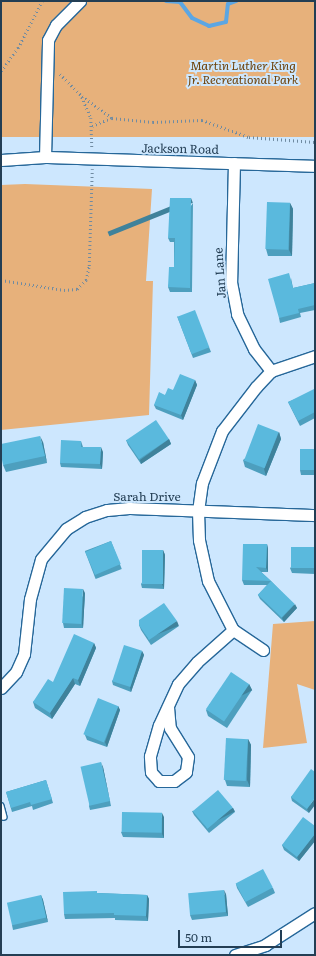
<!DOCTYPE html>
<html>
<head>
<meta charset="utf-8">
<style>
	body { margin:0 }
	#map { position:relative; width:316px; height:956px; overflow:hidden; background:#cde7fe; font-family:Literata,serif }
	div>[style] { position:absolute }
	.green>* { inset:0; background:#e7b17b; transform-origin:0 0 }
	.stream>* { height:4px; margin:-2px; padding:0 2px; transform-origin:2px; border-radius:2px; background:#5ca6e3 }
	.path>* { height:2.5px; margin-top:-1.25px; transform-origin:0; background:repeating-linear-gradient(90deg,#708ba1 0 1px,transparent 0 4px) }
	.roads { filter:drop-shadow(1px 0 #266799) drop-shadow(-1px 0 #266799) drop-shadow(0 1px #266799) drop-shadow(0 -1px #266799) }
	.lane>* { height:5.5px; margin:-2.75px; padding:0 2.75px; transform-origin:2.75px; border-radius:2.75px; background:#fff }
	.street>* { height:11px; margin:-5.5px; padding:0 5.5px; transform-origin:5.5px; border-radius:5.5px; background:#fff }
	.wall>* { inset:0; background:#4d9fbe; transform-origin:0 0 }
	.shaded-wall>* { inset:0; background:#3f829b; transform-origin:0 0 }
	.building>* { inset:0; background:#5ab9dd; transform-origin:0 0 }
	span { translate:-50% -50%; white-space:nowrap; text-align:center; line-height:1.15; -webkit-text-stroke:4px #cde7fe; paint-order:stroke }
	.park-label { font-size:12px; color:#6d420b; font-style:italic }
	.street-label { font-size:12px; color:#233e54 }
	.frame { position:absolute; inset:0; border:2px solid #233e54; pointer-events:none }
	.scale { position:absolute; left:178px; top:930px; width:104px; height:18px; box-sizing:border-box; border:2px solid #233e54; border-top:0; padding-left:5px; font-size:12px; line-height:14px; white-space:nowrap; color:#233e54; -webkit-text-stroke:3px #cde7fe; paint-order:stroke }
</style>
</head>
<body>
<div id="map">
	<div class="green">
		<div style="left:1px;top:1px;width:314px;height:136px"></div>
		<div style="clip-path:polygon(25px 184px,152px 189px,146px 281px,153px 281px,149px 415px,1px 430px,1px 185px)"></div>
		<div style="clip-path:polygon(315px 621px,315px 690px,297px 684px,307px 743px,263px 748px,273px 624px)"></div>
	</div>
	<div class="stream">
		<div style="left:166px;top:1px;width:14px;rotate:4deg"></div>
		<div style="left:180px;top:2px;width:20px;rotate:53deg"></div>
		<div style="left:192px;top:18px;width:19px;rotate:25deg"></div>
		<div style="left:209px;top:26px;width:17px;rotate:-13deg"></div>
		<div style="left:226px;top:22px;width:18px;rotate:-84deg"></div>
		<div style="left:228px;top:4px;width:9px;rotate:-21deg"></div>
	</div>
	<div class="path">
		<div style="left:1px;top:71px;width:29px;rotate:-54deg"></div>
		<div style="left:18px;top:48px;width:53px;rotate:-62.9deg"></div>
		<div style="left:60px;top:74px;width:31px;rotate:45deg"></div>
		<div style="left:82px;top:96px;width:37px;rotate:36deg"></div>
		<div style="left:112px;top:118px;width:41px;rotate:5.6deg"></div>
		<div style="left:153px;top:122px;width:49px;rotate:-2.3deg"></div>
		<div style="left:202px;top:120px;width:50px;rotate:19.9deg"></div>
		<div style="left:249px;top:137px;width:66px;rotate:4.3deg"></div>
		<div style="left:82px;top:97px;width:23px;rotate:67deg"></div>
		<div style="left:91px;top:118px;width:30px;rotate:88deg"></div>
		<div style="left:92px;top:126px;width:21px;rotate:-23deg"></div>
		<div style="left:1px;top:280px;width:64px;rotate:9deg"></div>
		<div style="left:64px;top:290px;width:13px;rotate:-4deg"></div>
		<div style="left:77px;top:289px;width:13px;rotate:-45deg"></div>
		<div style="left:86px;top:280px;width:14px;rotate:-78deg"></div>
		<div style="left:89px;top:266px;width:97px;rotate:-88.2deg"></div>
	</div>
	<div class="roads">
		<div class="lane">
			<div style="left:1px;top:806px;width:11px;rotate:75deg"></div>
		</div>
		<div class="street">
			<div style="left:45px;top:157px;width:117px;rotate:-88.5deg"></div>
			<div style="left:48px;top:40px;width:17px;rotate:-62deg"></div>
			<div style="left:56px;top:25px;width:34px;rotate:-45deg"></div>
			<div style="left:1px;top:160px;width:44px;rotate:-3.9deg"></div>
			<div style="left:45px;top:157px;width:270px;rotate:1.9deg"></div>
			<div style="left:234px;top:163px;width:119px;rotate:91.4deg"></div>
			<div style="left:231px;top:282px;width:33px;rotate:79deg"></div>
			<div style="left:237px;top:314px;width:39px;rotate:64deg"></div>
			<div style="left:254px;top:349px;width:28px;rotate:52deg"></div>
			<div style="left:263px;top:650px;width:36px;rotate:-146deg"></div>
			<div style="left:233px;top:630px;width:55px;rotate:-117deg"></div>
			<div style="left:208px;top:581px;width:42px;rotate:-102.4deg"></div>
			<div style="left:199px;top:540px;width:29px;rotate:-92deg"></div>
			<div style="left:198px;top:511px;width:28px;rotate:-82deg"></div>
			<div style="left:202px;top:483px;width:56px;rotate:-69deg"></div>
			<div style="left:222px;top:431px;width:56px;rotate:-52.3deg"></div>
			<div style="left:256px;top:387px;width:22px;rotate:-47deg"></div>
			<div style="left:271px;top:371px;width:46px;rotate:-18.8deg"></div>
			<div style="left:1px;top:688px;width:22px;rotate:-47deg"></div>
			<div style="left:16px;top:672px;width:20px;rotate:-66deg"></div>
			<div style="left:24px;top:654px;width:55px;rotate:-83.8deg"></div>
			<div style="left:30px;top:599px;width:41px;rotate:-74.6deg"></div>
			<div style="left:41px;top:559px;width:39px;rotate:-50deg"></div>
			<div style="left:66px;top:529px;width:22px;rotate:-32deg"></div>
			<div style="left:85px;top:517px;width:23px;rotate:-18deg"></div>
			<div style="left:107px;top:510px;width:22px;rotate:-5deg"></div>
			<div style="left:129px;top:508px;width:186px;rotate:2.2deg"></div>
			<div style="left:168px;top:707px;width:21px;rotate:85deg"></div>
			<div style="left:170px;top:728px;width:34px;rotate:58deg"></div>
			<div style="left:188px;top:757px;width:15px;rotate:98deg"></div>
			<div style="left:186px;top:772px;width:15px;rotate:143deg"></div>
			<div style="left:174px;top:781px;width:15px;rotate:180deg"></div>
			<div style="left:159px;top:781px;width:12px;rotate:-132deg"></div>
			<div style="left:151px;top:772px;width:16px;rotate:-94deg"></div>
			<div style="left:150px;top:756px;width:32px;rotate:-74deg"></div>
			<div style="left:159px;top:725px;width:45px;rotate:-65.1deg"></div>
			<div style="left:178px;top:684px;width:29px;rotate:-49deg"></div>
			<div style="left:197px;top:662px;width:48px;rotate:-41.6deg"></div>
			<div style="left:235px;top:955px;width:32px;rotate:-18deg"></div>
			<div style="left:265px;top:945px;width:59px;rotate:-32.6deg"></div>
		</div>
	</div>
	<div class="wall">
		<div style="clip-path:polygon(193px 203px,192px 292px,170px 292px,168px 287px,174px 267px,174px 242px,170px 242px,168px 238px)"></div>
		<div style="clip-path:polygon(290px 203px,293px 209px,292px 256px,268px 256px,266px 249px)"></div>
		<div style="clip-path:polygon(291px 278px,293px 288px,315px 283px,315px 310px,300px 313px,301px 317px,280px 323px,279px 318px)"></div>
		<div style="clip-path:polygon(177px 316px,209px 347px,211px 352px,193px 358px)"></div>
		<div style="clip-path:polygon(195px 380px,197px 385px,183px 420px,156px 409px,154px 405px,165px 395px,173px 390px)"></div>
		<div style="clip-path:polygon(315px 391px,315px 418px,300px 426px,288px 402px)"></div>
		<div style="clip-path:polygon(279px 432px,281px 439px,266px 476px,245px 467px,243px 460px)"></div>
		<div style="clip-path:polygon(169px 439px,171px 444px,141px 464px,128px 445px,126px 440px)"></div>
		<div style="clip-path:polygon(81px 441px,83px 447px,103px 452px,102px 469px,61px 467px,60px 463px)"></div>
		<div style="clip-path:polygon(43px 442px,47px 463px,6px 472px,3px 465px)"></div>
		<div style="clip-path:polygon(315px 449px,315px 475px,301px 475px,300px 470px)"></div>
		<div style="left:111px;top:541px;width:30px;height:28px;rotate:69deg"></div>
		<div style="clip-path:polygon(267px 544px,268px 549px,268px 572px,261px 572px,271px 581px,297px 608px,284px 622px,260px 599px,258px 595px,267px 585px,244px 585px,242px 580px)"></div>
		<div style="clip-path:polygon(315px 547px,315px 574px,292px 573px,290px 568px)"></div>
		<div style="clip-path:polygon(163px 550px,165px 555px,164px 589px,142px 588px,141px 584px)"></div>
		<div style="clip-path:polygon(85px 593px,83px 628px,64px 628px,63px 623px)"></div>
		<div style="clip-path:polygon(139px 625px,179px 626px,151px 645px,141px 630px)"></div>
		<div style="clip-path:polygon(94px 643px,96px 648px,80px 686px,75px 684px,52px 719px,35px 708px,33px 702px)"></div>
		<div style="clip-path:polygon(142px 651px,144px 655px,131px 692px,113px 685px,112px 681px)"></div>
		<div style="clip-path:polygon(249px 684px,252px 690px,227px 728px,208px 716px,206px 710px)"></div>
		<div style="clip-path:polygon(118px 706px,120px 710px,107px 747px,87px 740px,85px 735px)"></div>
		<div style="clip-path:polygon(248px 739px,251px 745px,250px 787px,227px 786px,225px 780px)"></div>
		<div style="clip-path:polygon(103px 767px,111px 806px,90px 810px,89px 806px)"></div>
		<div style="clip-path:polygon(315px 772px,309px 813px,292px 801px,291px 797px)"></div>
		<div style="clip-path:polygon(46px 780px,53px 803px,33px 810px,32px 806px,12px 812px,6px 792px)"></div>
		<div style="clip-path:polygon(233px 808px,235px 812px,209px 833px,194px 815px,192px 811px)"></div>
		<div style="clip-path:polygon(164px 817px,164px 838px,123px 837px,121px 832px)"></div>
		<div style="clip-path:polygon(315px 826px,315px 841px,299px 861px,284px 850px,282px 845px)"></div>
		<div style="clip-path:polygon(236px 884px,273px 888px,275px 893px,248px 907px,237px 888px)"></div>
		<div style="clip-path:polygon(98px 893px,147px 895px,149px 899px,148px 921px,115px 920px,115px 918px,65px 919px,64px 914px)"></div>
		<div style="clip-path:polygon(226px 894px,228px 916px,192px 920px,190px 915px)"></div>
		<div style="clip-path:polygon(41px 895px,43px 900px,48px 922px,13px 930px,12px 925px)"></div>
	</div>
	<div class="shaded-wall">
		<div style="left:191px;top:198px;width:5px;height:90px;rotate:68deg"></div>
		<div style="clip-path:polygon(290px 203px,293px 209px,292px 256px,289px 250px)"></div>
		<div style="clip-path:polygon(195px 380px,197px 385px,183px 420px,181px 415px)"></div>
		<div style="clip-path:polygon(279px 432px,281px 439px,266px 476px,264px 469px)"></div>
		<div style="clip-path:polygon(40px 436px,43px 442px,47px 463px,45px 456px)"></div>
		<div style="clip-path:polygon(169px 439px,171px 444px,141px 464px,140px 460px)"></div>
		<div style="clip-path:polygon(101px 447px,103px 452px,102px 469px,100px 464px)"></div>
		<div style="clip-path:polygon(267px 544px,268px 549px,268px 572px,266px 568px)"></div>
		<div style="clip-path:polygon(163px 550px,165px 555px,164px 589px,162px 584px)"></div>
		<div style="clip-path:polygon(83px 589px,85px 593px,83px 628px,82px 624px)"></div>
		<div style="clip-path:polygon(295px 604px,297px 608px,284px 622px,282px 618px)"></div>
		<div style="left:177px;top:621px;width:5px;height:34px;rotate:68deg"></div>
		<div style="clip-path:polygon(94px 643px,96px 648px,80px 686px,78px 680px)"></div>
		<div style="clip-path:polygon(142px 651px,144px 655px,131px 692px,130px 687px)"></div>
		<div style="clip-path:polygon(73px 678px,75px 684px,52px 719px,50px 713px)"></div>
		<div style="left:249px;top:684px;width:7px;height:45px;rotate:63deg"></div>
		<div style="clip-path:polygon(118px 706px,120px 710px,107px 747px,105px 742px)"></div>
		<div style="clip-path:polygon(248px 739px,251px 745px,250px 787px,247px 780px)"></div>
		<div style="clip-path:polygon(101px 762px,103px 767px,111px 806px,110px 801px)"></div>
		<div style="clip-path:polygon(315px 798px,315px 805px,309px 813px,307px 809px)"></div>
		<div style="left:233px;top:808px;width:4px;height:33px;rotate:63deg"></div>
		<div style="clip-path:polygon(162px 813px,164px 817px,164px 838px,162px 834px)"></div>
		<div style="clip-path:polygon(315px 834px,315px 841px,299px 861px,297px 857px)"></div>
		<div style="clip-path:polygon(224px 890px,226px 894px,228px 916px,226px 912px)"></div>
		<div style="clip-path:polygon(41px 895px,43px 900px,48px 922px,46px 917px)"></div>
		<div style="clip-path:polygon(147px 895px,149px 899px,148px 921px,146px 916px)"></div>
	</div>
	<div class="building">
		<div style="clip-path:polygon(170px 198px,191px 198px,190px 288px,168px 287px,169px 267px,174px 267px,175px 238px,168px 238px)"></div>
		<div style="left:267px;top:202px;width:23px;height:47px;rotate:2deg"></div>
		<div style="clip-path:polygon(289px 273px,293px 288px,315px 283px,315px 305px,298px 309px,299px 313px,279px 318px,268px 279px)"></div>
		<div style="left:195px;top:310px;width:40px;height:19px;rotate:69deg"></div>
		<div style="clip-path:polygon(180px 374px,195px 380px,181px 415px,154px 405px,159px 392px,165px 395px,168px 388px,173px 390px)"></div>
		<div style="clip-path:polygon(314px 389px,315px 391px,315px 407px,314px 407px,315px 412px,298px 421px,288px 402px)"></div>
		<div style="left:156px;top:420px;width:23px;height:36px;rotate:56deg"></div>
		<div style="left:258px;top:424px;width:22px;height:39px;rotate:21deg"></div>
		<div style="clip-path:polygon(40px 436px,45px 456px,3px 465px,1px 454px,1px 444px)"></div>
		<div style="clip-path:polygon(61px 440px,81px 441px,81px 447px,101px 447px,100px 464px,60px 463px)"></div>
		<div style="left:300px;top:449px;width:15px;height:21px"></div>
		<div style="left:111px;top:541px;width:25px;height:28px;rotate:67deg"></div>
		<div style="clip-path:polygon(243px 544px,267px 544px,266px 568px,256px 567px,271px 581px,242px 580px)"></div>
		<div style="left:291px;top:547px;width:24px;height:21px"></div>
		<div style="left:142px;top:550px;width:21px;height:34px"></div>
		<div style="left:271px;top:581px;width:33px;height:19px;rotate:44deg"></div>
		<div style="left:64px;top:588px;width:19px;height:35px;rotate:3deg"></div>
		<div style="clip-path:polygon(164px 603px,177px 621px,149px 640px,139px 625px,139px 620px)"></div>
		<div style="clip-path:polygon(74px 634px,94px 643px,78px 680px,73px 678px,50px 713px,33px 702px,48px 679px,53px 682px)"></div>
		<div style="left:124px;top:645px;width:19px;height:38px;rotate:18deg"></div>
		<div style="left:231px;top:672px;width:22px;height:45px;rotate:34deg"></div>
		<div style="left:98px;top:698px;width:22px;height:39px;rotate:22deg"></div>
		<div style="left:226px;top:738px;width:22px;height:42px;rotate:3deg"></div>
		<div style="left:101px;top:762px;width:40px;height:21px;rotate:77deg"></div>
		<div style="clip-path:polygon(311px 769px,315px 772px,315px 798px,307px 809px,291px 797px)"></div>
		<div style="clip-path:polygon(46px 780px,52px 799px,31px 805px,30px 802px,11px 808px,6px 792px)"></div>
		<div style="left:218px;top:790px;width:23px;height:33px;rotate:50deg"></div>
		<div style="left:122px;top:812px;width:40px;height:20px;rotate:1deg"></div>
		<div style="clip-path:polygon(303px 817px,315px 826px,315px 834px,297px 857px,282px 845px)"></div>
		<div style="left:263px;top:869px;width:21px;height:31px;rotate:62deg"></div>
		<div style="left:224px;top:890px;width:22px;height:36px;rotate:85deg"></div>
		<div style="clip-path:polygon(97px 891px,97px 893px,147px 895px,146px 916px,114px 915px,114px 913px,64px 914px,63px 892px)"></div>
		<div style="left:41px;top:895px;width:23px;height:35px;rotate:77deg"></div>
	</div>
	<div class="park-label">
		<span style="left:243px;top:73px">Martin Luther King<br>Jr. Recreational Park</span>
	</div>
	<div class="street-label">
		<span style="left:180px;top:149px;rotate:1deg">Jackson Road</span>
		<span style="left:220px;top:273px;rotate:-94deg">Jan Lane</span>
		<span style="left:147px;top:497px">Sarah Drive</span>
	</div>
	<div class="frame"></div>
	<div class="scale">50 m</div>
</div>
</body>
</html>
